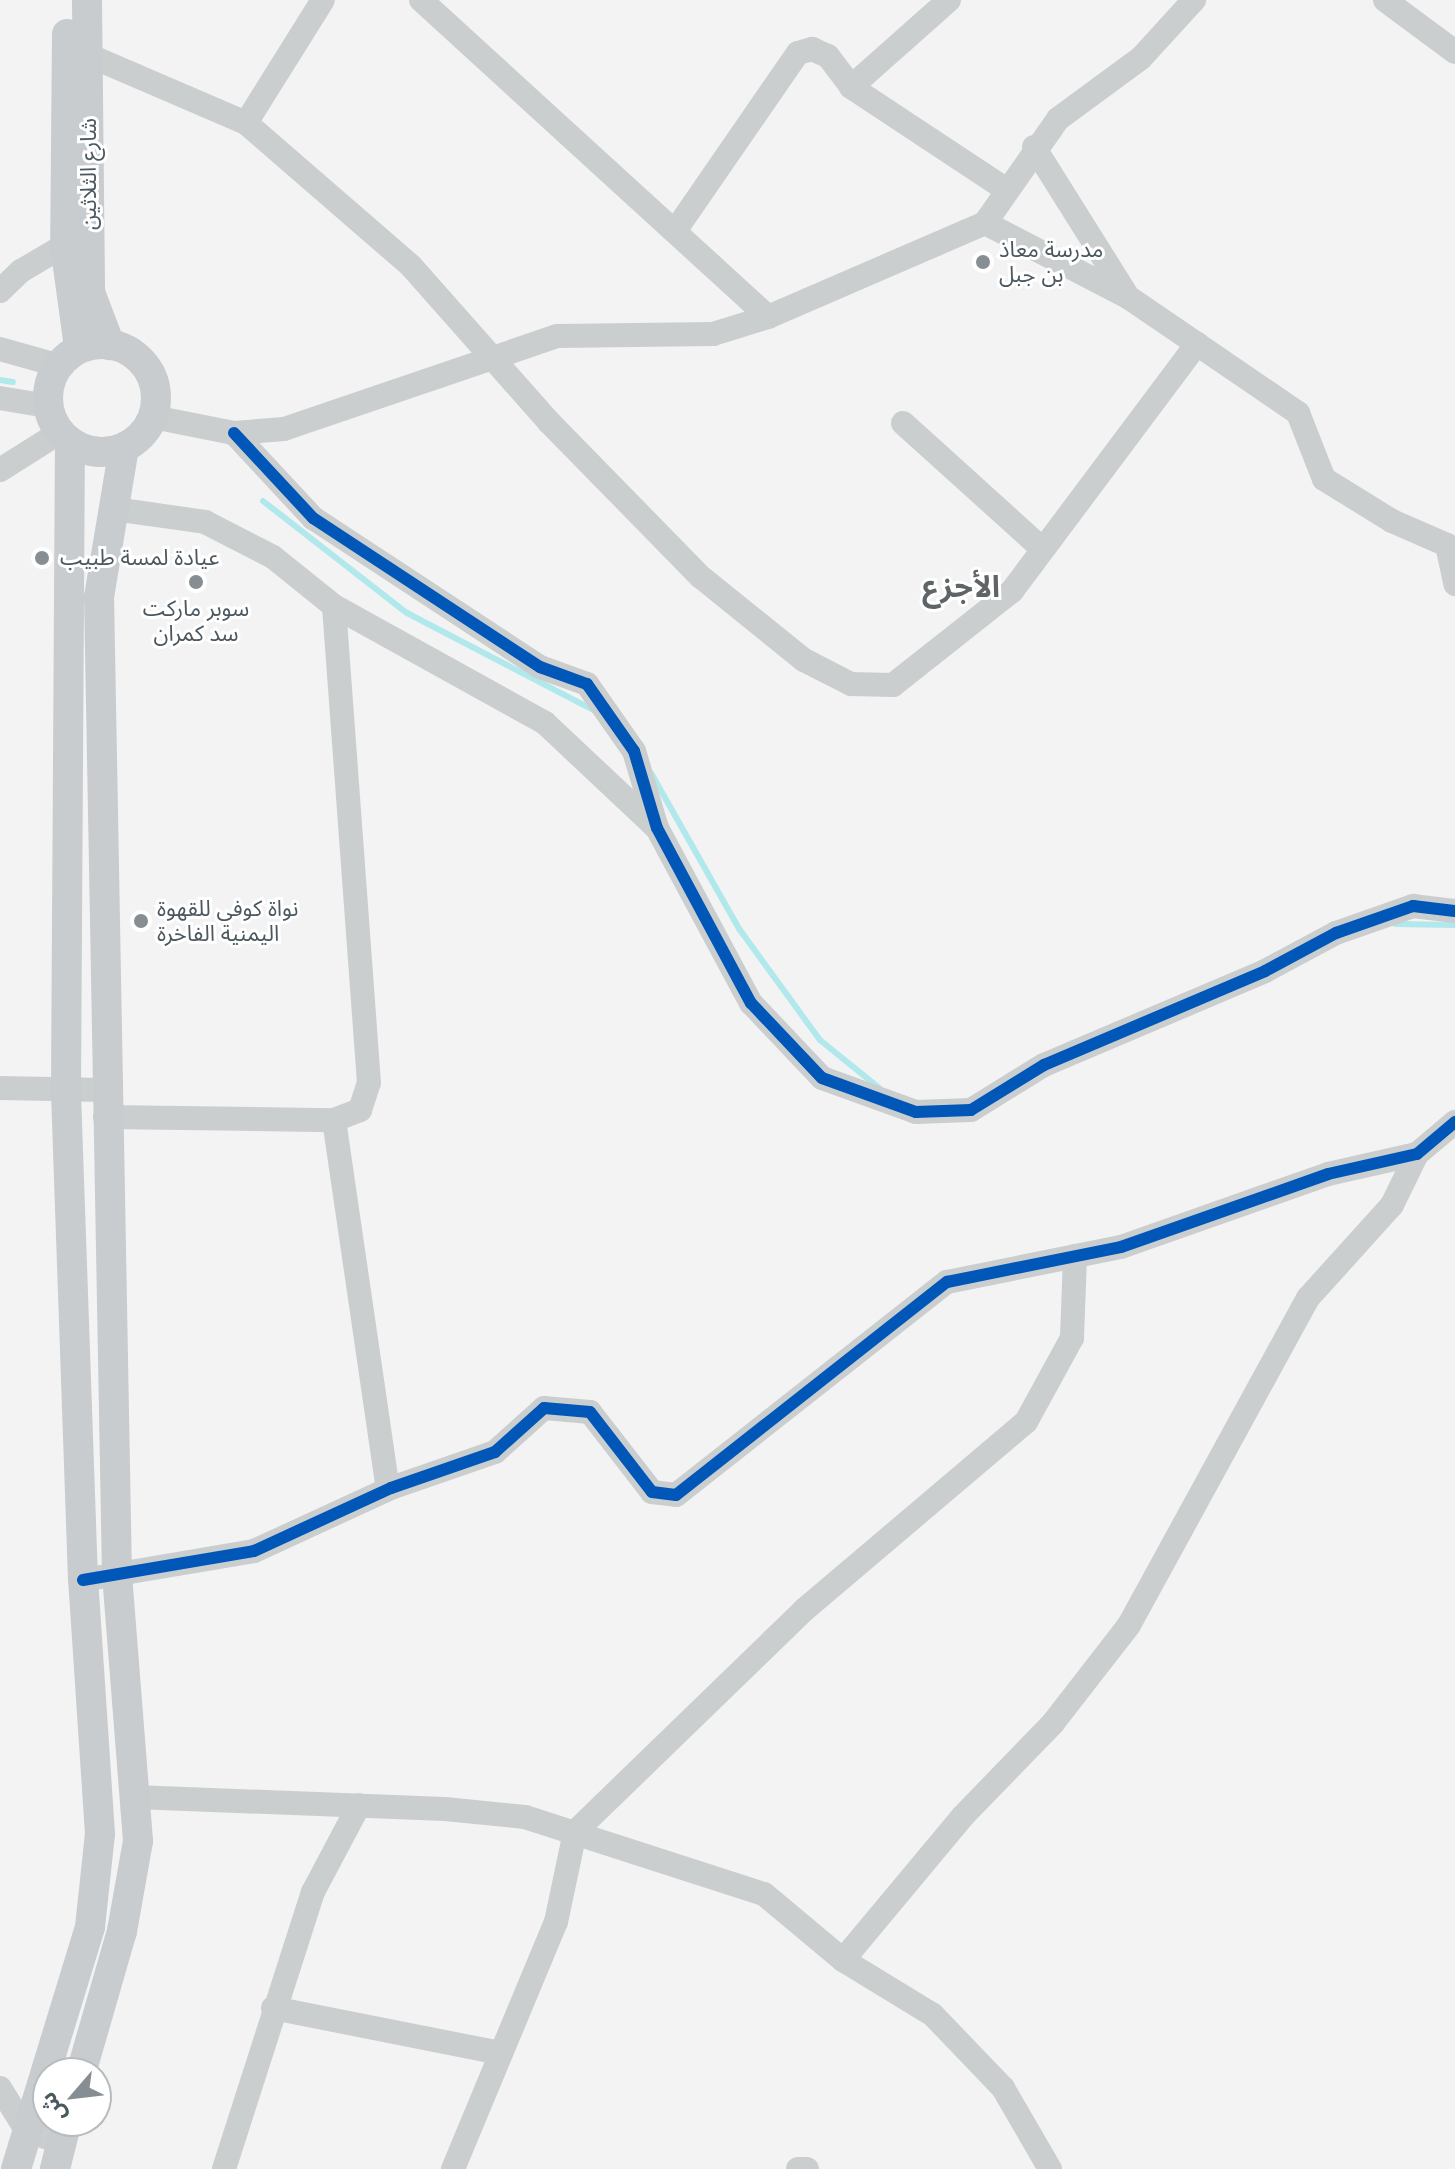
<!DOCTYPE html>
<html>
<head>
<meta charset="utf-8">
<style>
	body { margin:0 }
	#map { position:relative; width:1455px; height:2169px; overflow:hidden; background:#f3f3f3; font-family:"PT Sans","Noto Sans Arabic",sans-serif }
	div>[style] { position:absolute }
	.stream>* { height:6px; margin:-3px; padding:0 3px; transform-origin:3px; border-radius:3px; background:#b0e8ec }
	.minor>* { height:24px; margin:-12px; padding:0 12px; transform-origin:12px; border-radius:12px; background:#cbcecf }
	.major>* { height:30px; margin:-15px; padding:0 15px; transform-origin:15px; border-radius:15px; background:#c8ccce }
	.major>.ring { margin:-15px; padding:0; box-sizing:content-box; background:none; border:30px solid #c8ccce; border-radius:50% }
	.cycleway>* { height:12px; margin:-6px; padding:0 6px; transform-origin:6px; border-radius:6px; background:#0057b8 }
	.dots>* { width:22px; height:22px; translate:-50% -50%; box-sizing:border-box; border:4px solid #fff; border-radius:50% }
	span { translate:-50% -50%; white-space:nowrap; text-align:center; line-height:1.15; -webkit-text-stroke:6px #fff; paint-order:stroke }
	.street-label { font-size:22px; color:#4b585f }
	.poi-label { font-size:22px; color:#4b585f }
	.left { translate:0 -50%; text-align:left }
	.district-label { font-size:30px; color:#5f6467; font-weight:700 }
	.north { position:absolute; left:32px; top:2057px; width:80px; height:80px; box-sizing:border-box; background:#fff; border:2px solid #b7bcbf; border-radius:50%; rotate:242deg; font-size:22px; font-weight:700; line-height:32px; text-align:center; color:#4b585f }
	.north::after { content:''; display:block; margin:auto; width:28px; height:36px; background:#868e93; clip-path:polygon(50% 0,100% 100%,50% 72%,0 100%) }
</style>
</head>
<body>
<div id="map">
	<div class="stream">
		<div style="left:0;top:380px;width:13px;rotate:9deg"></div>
		<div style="left:263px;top:501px;width:182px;rotate:37.9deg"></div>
		<div style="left:407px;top:613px;width:212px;rotate:27.5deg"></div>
		<div style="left:651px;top:773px;width:180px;rotate:60.5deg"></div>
		<div style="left:740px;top:930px;width:136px;rotate:54deg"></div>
		<div style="left:820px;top:1040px;width:76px;rotate:39.1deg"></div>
		<div style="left:1395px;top:924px;width:60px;rotate:1deg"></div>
	</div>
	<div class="minor">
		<div style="left:421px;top:0;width:470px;rotate:42.4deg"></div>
		<div style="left:1385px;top:0;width:87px;rotate:36.6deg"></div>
		<div style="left:88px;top:55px;width:172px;rotate:23.3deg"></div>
		<div style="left:246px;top:123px;width:145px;rotate:-58deg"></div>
		<div style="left:851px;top:87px;width:131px;rotate:-41.6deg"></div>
		<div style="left:246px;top:123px;width:218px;rotate:40.9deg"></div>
		<div style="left:411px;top:266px;width:208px;rotate:48.5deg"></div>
		<div style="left:549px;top:422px;width:217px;rotate:45.6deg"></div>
		<div style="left:701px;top:577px;width:132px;rotate:38.9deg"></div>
		<div style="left:804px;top:660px;width:53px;rotate:27.1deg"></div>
		<div style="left:851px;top:684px;width:42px;rotate:1.4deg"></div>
		<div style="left:893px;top:685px;width:152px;rotate:-38.3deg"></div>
		<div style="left:1012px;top:591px;width:309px;rotate:-53.2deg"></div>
		<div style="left:1034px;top:147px;width:177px;rotate:57.9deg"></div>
		<div style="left:985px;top:223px;width:161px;rotate:27.4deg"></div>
		<div style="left:1128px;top:297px;width:206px;rotate:34.3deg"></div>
		<div style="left:1298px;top:413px;width:71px;rotate:68.5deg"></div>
		<div style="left:1324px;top:479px;width:80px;rotate:31.7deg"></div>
		<div style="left:1392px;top:521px;width:60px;rotate:23.6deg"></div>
		<div style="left:1447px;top:545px;width:40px;rotate:78deg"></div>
		<div style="left:675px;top:231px;width:216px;rotate:-55.4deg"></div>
		<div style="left:798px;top:53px;width:15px;rotate:-16deg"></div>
		<div style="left:812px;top:49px;width:17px;rotate:24deg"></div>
		<div style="left:828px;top:56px;width:39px;rotate:53deg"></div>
		<div style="left:851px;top:87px;width:185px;rotate:33.5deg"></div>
		<div style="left:0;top:291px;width:29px;rotate:-44deg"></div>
		<div style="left:21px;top:271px;width:51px;rotate:-30.6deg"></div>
		<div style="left:0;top:349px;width:59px;rotate:15.7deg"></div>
		<div style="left:0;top:398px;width:49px;rotate:9.5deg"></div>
		<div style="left:153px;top:417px;width:83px;rotate:11.2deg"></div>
		<div style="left:234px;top:433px;width:50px;rotate:-4.6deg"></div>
		<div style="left:284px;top:429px;width:288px;rotate:-18.8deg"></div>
		<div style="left:557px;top:336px;width:156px;rotate:-0.7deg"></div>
		<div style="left:713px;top:334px;width:58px;rotate:-17.2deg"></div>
		<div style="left:768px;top:317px;width:236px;rotate:-23.4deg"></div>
		<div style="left:985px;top:223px;width:127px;rotate:-54.9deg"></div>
		<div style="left:1058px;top:119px;width:103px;rotate:-36.3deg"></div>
		<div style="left:1141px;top:58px;width:79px;rotate:-47.6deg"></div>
		<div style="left:903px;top:423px;width:185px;rotate:42.1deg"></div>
		<div style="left:234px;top:433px;width:116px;rotate:47.1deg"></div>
		<div style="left:313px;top:518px;width:272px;rotate:33.3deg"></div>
		<div style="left:540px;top:667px;width:50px;rotate:19.9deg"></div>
		<div style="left:587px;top:684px;width:82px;rotate:55deg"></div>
		<div style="left:634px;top:751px;width:80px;rotate:73.4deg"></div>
		<div style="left:657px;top:828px;width:199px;rotate:61.8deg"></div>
		<div style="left:751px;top:1003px;width:103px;rotate:46.6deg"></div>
		<div style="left:822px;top:1078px;width:100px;rotate:19.9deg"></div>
		<div style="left:916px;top:1112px;width:55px;rotate:-2.1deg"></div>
		<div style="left:971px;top:1110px;width:86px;rotate:-31.7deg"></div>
		<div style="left:1044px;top:1065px;width:240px;rotate:-23deg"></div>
		<div style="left:1265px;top:971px;width:81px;rotate:-28.2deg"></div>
		<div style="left:1336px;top:933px;width:82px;rotate:-19.3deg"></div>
		<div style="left:1413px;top:906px;width:42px;rotate:6.8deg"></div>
		<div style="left:0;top:470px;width:71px;rotate:-32.3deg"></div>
		<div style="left:114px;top:509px;width:92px;rotate:8.1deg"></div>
		<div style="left:205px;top:522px;width:76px;rotate:27.2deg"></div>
		<div style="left:273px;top:557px;width:78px;rotate:38.8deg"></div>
		<div style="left:334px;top:606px;width:241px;rotate:29deg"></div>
		<div style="left:545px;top:723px;width:154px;rotate:43.2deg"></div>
		<div style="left:0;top:1088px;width:104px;rotate:1.1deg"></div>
		<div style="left:105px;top:1117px;width:229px;rotate:0.8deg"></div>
		<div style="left:334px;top:1120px;width:28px;rotate:-21deg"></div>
		<div style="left:360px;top:1110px;width:28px;rotate:-72deg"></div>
		<div style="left:369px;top:1083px;width:478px;rotate:-94.2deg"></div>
		<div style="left:334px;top:1120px;width:373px;rotate:81.7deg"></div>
		<div style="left:83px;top:1580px;width:173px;rotate:-9.6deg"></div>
		<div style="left:254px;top:1551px;width:151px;rotate:-24.7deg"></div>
		<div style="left:391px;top:1488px;width:110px;rotate:-19.1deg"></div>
		<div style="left:495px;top:1452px;width:66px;rotate:-41.9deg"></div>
		<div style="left:544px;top:1408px;width:46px;rotate:5deg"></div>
		<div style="left:590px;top:1412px;width:101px;rotate:52.2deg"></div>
		<div style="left:652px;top:1492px;width:24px;rotate:7deg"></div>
		<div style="left:676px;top:1495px;width:345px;rotate:-38.2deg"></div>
		<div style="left:947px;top:1282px;width:177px;rotate:-11.4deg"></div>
		<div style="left:1121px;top:1247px;width:219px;rotate:-19.4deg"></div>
		<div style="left:1328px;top:1174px;width:91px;rotate:-12.7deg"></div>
		<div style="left:1417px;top:1154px;width:50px;rotate:-40.1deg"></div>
		<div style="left:134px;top:1797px;width:311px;rotate:2.2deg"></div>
		<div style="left:445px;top:1809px;width:80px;rotate:5.7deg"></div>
		<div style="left:525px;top:1817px;width:251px;rotate:17.9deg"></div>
		<div style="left:764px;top:1894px;width:103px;rotate:39.9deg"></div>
		<div style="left:843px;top:1960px;width:105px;rotate:31.4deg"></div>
		<div style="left:933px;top:2015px;width:101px;rotate:46.2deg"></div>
		<div style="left:1003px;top:2088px;width:94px;rotate:59.9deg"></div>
		<div style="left:843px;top:1960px;width:187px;rotate:-50.2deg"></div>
		<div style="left:963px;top:1816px;width:129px;rotate:-45.9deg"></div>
		<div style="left:1053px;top:1723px;width:124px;rotate:-52.2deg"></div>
		<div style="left:1129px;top:1625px;width:373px;rotate:-61.3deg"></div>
		<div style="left:1308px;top:1298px;width:125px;rotate:-47.9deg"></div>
		<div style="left:1392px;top:1205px;width:57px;rotate:-63.9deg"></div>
		<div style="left:273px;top:2008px;width:231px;rotate:11.2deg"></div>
		<div style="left:0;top:2088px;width:49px;rotate:58.2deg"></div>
		<div style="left:26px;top:2130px;width:37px;rotate:20deg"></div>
		<div style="left:224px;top:2169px;width:291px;rotate:-72.2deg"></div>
		<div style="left:313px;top:1892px;width:98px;rotate:-62.1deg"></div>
		<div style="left:453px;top:2169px;width:268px;rotate:-67.4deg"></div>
		<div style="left:556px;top:1922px;width:92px;rotate:-78.1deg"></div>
		<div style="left:575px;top:1832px;width:319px;rotate:-44.1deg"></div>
		<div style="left:804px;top:1610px;width:291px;rotate:-40.3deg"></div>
		<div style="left:1026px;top:1422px;width:96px;rotate:-61.3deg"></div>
		<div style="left:1072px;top:1338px;width:82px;rotate:-87.9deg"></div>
		<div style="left:798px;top:2169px;width:9px"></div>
	</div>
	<div class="major">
		<div style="left:87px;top:0;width:292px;rotate:89.4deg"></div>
		<div style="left:90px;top:292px;width:57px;rotate:69.3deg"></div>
		<div style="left:67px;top:34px;width:211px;rotate:90.5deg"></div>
		<div style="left:65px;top:245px;width:103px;rotate:82.2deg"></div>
		<div class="ring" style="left:48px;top:344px;width:78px;height:78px"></div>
		<div style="left:81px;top:2073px;width:148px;rotate:-73.9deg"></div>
		<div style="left:122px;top:1931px;width:91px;rotate:-79.9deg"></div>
		<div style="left:138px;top:1841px;width:266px;rotate:-94.5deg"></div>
		<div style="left:117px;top:1576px;width:979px;rotate:-91.05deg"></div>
		<div style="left:99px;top:597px;width:152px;rotate:-80.5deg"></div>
		<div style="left:16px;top:2169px;width:253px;rotate:-73deg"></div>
		<div style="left:90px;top:1927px;width:94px;rotate:-83.9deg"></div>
		<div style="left:100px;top:1834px;width:255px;rotate:-93.8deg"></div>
		<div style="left:83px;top:1580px;width:491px;rotate:-92deg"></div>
		<div style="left:66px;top:1089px;width:647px;rotate:-89.65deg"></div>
		<div style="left:55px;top:2169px;width:49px;rotate:-76deg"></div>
	</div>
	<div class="cycleway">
		<div style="left:234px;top:433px;width:116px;rotate:47.1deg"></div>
		<div style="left:313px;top:518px;width:272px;rotate:33.3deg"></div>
		<div style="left:540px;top:667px;width:50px;rotate:19.9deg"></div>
		<div style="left:587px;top:684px;width:82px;rotate:55deg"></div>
		<div style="left:634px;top:751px;width:80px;rotate:73.4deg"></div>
		<div style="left:657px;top:828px;width:199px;rotate:61.8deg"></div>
		<div style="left:751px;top:1003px;width:103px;rotate:46.6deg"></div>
		<div style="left:822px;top:1078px;width:100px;rotate:19.9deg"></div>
		<div style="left:916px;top:1112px;width:55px;rotate:-2.1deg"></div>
		<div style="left:971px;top:1110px;width:86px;rotate:-31.7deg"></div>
		<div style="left:1044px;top:1065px;width:240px;rotate:-23deg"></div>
		<div style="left:1265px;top:971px;width:81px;rotate:-28.2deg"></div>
		<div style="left:1336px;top:933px;width:82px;rotate:-19.3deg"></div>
		<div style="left:1413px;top:906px;width:42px;rotate:6.8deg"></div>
		<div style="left:83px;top:1580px;width:173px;rotate:-9.6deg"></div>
		<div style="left:254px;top:1551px;width:151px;rotate:-24.7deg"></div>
		<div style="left:391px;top:1488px;width:110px;rotate:-19.1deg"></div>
		<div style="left:495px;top:1452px;width:66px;rotate:-41.9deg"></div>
		<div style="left:544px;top:1408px;width:46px;rotate:5deg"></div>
		<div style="left:590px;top:1412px;width:101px;rotate:52.2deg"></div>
		<div style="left:652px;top:1492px;width:24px;rotate:7deg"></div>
		<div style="left:676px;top:1495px;width:345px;rotate:-38.2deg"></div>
		<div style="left:947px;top:1282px;width:177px;rotate:-11.4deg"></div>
		<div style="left:1121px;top:1247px;width:219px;rotate:-19.4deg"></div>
		<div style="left:1328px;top:1174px;width:91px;rotate:-12.7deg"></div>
		<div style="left:1417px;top:1154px;width:50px;rotate:-40.1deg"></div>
	</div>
	<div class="dots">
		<div style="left:983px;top:262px;background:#868e93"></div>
		<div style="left:42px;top:558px;background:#868e93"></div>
		<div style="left:196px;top:582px;background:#868e93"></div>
		<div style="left:141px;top:921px;background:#868e93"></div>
	</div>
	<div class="street-label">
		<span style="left:89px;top:174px;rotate:-90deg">شارع الثلاثين</span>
	</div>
	<div class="poi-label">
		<span class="left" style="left:999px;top:262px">مدرسة معاذ<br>بن جبل</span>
		<span class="left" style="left:60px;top:558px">عيادة لمسة طبيب</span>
		<span style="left:196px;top:621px">سوبر ماركت<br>سد كمران</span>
		<span class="left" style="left:157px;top:921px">نواة كوفي للقهوة<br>اليمنية الفاخرة</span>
	</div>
	<div class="district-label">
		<span style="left:961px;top:586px">الأجزع</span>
	</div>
	<div class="north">ش</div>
</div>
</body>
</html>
